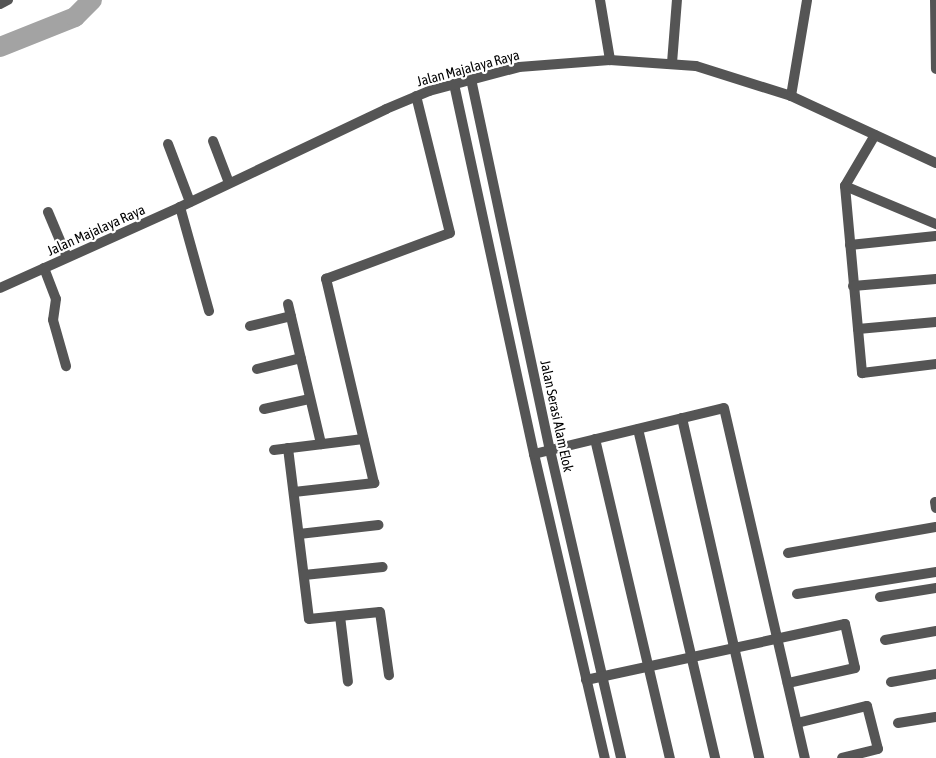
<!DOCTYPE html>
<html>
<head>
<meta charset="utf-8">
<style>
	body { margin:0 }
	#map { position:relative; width:936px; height:758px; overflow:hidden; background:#fff; font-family:"Asap Condensed",sans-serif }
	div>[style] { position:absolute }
	.river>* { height:20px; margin:-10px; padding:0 10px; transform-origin:10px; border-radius:10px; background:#a3a3a3 }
	.minor>* { height:10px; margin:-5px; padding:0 5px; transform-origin:5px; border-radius:5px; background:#555 }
	.tertiary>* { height:10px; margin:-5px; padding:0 5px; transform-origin:5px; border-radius:5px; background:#555 }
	span { translate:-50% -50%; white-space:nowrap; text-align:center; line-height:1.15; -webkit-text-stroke:4.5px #fff; paint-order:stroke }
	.street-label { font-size:14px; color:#000 }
</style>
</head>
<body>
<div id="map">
	<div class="river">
		<div style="left:0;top:47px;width:81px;rotate:-21.8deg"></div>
		<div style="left:75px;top:17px;width:24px;rotate:-45deg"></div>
	</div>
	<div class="minor">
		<div style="left:600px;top:0;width:61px;rotate:80.5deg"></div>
		<div style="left:935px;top:0;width:69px;rotate:89.2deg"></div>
		<div style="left:0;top:4px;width:9px;rotate:-27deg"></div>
		<div style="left:672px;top:63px;width:63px;rotate:-85.5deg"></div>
		<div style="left:471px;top:79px;width:379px;rotate:78deg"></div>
		<div style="left:550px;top:450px;width:316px;rotate:77deg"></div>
		<div style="left:454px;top:84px;width:379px;rotate:77.8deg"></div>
		<div style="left:534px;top:454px;width:312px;rotate:76.9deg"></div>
		<div style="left:791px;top:96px;width:97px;rotate:-80.5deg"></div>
		<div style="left:875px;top:135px;width:59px;rotate:120.5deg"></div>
		<div style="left:845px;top:186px;width:188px;rotate:84.8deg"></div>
		<div style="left:862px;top:373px;width:75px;rotate:-6.9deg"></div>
		<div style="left:213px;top:141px;width:45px;rotate:69.1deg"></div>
		<div style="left:168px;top:144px;width:62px;rotate:69.2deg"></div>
		<div style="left:845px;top:186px;width:99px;rotate:22.7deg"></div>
		<div style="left:180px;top:207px;width:108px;rotate:74.4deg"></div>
		<div style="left:48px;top:212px;width:49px;rotate:67.1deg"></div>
		<div style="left:850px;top:245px;width:86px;rotate:-6deg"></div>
		<div style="left:44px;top:268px;width:33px;rotate:69deg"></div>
		<div style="left:56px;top:299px;width:21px;rotate:98deg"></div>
		<div style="left:53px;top:320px;width:48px;rotate:74.2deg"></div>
		<div style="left:853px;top:286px;width:83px;rotate:-4.8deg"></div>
		<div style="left:288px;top:304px;width:144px;rotate:76.7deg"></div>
		<div style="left:250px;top:326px;width:42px;rotate:-13.7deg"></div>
		<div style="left:858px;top:329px;width:78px;rotate:-5.1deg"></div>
		<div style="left:257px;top:369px;width:45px;rotate:-14deg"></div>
		<div style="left:264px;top:409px;width:47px;rotate:-12.3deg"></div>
		<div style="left:682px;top:418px;width:349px;rotate:77.2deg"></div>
		<div style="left:638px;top:429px;width:338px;rotate:76.8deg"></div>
		<div style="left:595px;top:439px;width:328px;rotate:76.8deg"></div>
		<div style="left:288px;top:448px;width:172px;rotate:83deg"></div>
		<div style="left:309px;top:619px;width:71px;rotate:-5.6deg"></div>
		<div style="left:380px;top:612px;width:64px;rotate:81.9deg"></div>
		<div style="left:274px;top:450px;width:90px;rotate:-7deg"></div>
		<div style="left:534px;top:454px;width:195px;rotate:-13.6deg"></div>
		<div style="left:724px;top:408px;width:359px;rotate:77deg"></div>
		<div style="left:294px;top:492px;width:81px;rotate:-6.4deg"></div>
		<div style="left:374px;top:483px;width:210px;rotate:-103.2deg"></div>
		<div style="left:326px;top:279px;width:132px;rotate:-20.4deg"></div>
		<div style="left:450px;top:233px;width:141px;rotate:-103.9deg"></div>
		<div style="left:935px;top:502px;width:6px;rotate:81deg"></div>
		<div style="left:299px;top:534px;width:80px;rotate:-6.5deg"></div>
		<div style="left:788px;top:553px;width:150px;rotate:-10deg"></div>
		<div style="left:304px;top:575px;width:79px;rotate:-5.8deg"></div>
		<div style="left:797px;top:594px;width:141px;rotate:-9deg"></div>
		<div style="left:880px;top:597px;width:57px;rotate:-9.1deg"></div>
		<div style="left:340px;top:616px;width:66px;rotate:83.1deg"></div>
		<div style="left:885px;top:640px;width:52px;rotate:-10deg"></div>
		<div style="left:586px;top:680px;width:265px;rotate:-12.2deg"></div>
		<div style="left:845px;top:624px;width:45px;rotate:77.2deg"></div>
		<div style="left:855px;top:668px;width:69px;rotate:167.4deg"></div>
		<div style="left:891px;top:682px;width:46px;rotate:-10.1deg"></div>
		<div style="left:797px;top:723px;width:72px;rotate:-13.7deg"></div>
		<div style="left:867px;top:706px;width:44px;rotate:75.7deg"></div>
		<div style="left:878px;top:749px;width:37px;rotate:166deg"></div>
		<div style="left:898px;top:723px;width:38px;rotate:-9deg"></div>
	</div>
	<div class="tertiary">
		<div style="left:0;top:288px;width:197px;rotate:-24.2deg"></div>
		<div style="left:180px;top:207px;width:228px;rotate:-25.4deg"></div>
		<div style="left:386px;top:109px;width:47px;rotate:-22.7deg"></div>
		<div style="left:429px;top:91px;width:93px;rotate:-14.9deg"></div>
		<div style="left:519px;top:67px;width:91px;rotate:-4.4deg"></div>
		<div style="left:610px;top:60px;width:86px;rotate:4deg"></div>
		<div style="left:696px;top:66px;width:100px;rotate:17.5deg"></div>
		<div style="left:791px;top:96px;width:160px;rotate:24.8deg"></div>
	</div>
	<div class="street-label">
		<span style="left:468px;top:68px;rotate:-15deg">Jalan Majalaya Raya</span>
		<span style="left:96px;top:230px;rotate:-24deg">Jalan Majalaya Raya</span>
		<span style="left:557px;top:416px;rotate:78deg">Jalan Serasi Alam Elok</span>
	</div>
</div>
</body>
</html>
